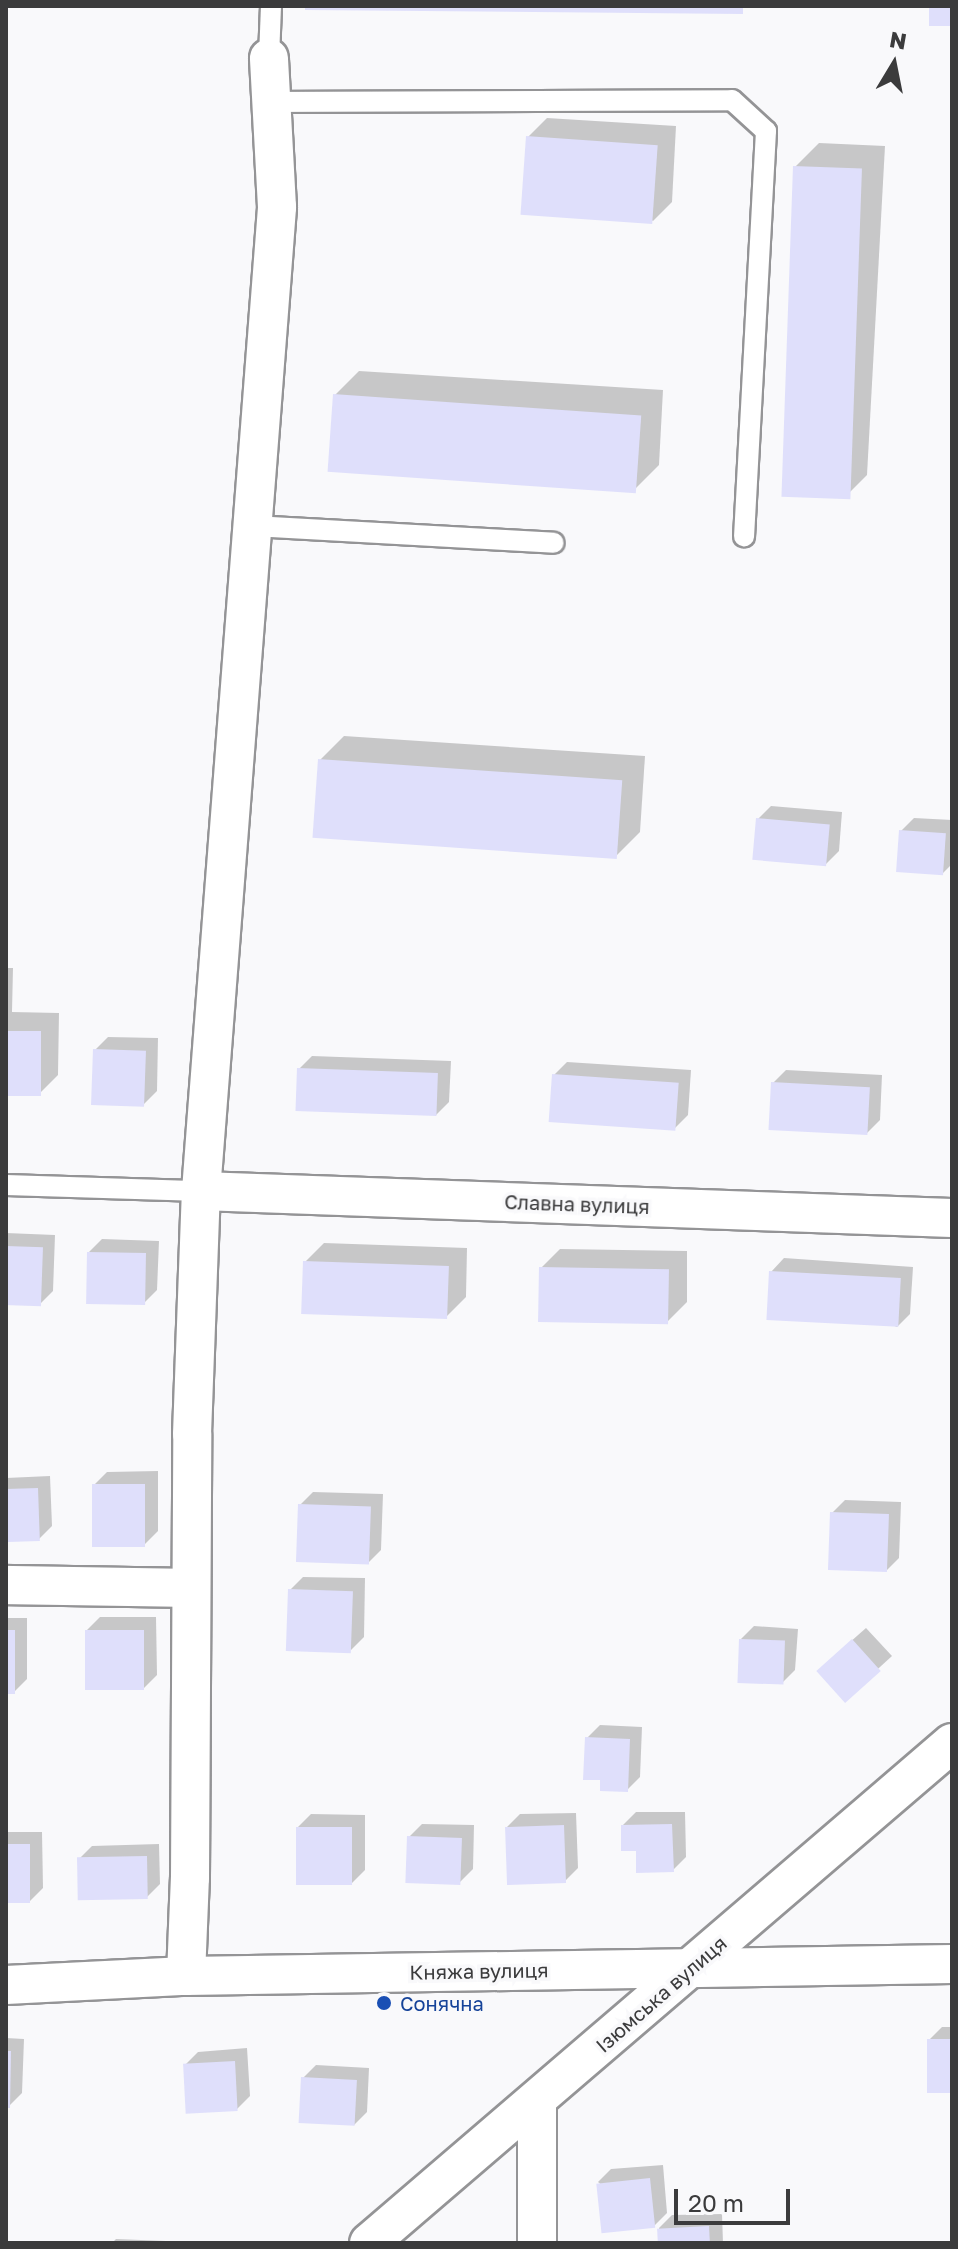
<!DOCTYPE html>
<html>
<head>
<meta charset="utf-8">
<style>
	body { margin:0 }
	#map { position:relative; width:958px; height:2249px; overflow:hidden; background:#f9f9fb; font-family:"Golos Text",sans-serif }
	div>[style] { position:absolute }
	.shadow>* { inset:0; background:#0003 }
	.building>* { inset:0; background:#dfdffb; transform-origin:0 0 }
	.roads { filter:drop-shadow(2px 0 #949496) drop-shadow(-2px 0 #949496) drop-shadow(0 2px #949496) drop-shadow(0 -2px #949496) }
	.service>* { height:20px; margin:-10px; padding:0 10px; transform-origin:10px; border-radius:10px; background:#fff }
	.minor>* { height:38px; margin:-19px; padding:0 19px; transform-origin:19px; border-radius:19px; background:#fff }
	.dots>* { width:22px; height:22px; translate:-50% -50%; box-sizing:border-box; border:4px solid #f9f9fb; border-radius:50% }
	span { translate:-50% -50%; white-space:nowrap; text-align:center; line-height:1.15; -webkit-text-stroke:7px #f9f9fb; paint-order:stroke }
	.street-label { font-size:20px; color:#3b3b3c }
	.transit-label { font-size:20px; color:#164399 }
	.left { translate:0 -50%; text-align:left }
	.frame { position:absolute; inset:0; border:8px solid #3b3b3c; pointer-events:none }
	.north { position:absolute; left:854px; top:24px; width:80px; height:80px; -webkit-text-stroke:6px #f9f9fb; paint-order:stroke; rotate:10deg; font-size:22px; font-weight:700; line-height:32px; text-align:center; color:#3b3b3c }
	.north::after { content:''; display:block; margin:auto; width:28px; height:36px; background:#3b3b3c; clip-path:polygon(50% 0,100% 100%,50% 72%,0 100%) }
	.scale { position:absolute; left:674px; top:2189px; width:116px; height:36px; box-sizing:border-box; border:4px solid #3b3b3c; border-top:0; padding-left:10px; font-size:24px; line-height:28px; white-space:nowrap; color:#3b3b3c; -webkit-text-stroke:6px #f9f9fb; paint-order:stroke }
</style>
</head>
<body>
<div id="map">
	<div class="shadow">
		<div style="clip-path:polygon(547px 118px,676px 126px,672px 202px,653px 221px,528px 137px)"></div>
		<div style="clip-path:polygon(819px 143px,885px 146px,867px 475px,843px 499px,795px 167px)"></div>
		<div style="clip-path:polygon(359px 371px,663px 390px,659px 465px,635px 489px,335px 395px)"></div>
		<div style="clip-path:polygon(344px 736px,645px 756px,640px 832px,616px 856px,320px 760px)"></div>
		<div style="clip-path:polygon(771px 806px,842px 812px,839px 851px,826px 864px,758px 819px)"></div>
		<div style="clip-path:polygon(914px 818px,952px 820px,952px 864px,943px 873px,901px 831px)"></div>
		<div style="clip-path:polygon(6px 968px,13px 968px,12px 1012px,59px 1013px,58px 1075px,39px 1094px,6px 1094px)"></div>
		<div style="clip-path:polygon(108px 1037px,158px 1038px,157px 1091px,144px 1104px,95px 1050px)"></div>
		<div style="clip-path:polygon(312px 1056px,451px 1061px,449px 1102px,436px 1115px,299px 1069px)"></div>
		<div style="clip-path:polygon(567px 1062px,691px 1070px,688px 1115px,675px 1128px,554px 1075px)"></div>
		<div style="clip-path:polygon(786px 1070px,882px 1075px,880px 1120px,867px 1133px,773px 1083px)"></div>
		<div style="clip-path:polygon(6px 1233px,55px 1235px,53px 1291px,40px 1304px,6px 1303px)"></div>
		<div style="clip-path:polygon(102px 1239px,159px 1241px,157px 1290px,144px 1303px,89px 1252px)"></div>
		<div style="clip-path:polygon(324px 1243px,467px 1248px,466px 1297px,447px 1316px,305px 1262px)"></div>
		<div style="clip-path:polygon(560px 1249px,687px 1251px,687px 1302px,668px 1321px,541px 1268px)"></div>
		<div style="clip-path:polygon(784px 1258px,913px 1267px,910px 1314px,897px 1327px,771px 1272px)"></div>
		<div style="clip-path:polygon(158px 1471px,158px 1531px,145px 1544px,94px 1485px,107px 1472px)"></div>
		<div style="clip-path:polygon(50px 1476px,52px 1526px,39px 1539px,6px 1541px,6px 1478px)"></div>
		<div style="clip-path:polygon(313px 1492px,383px 1494px,381px 1550px,368px 1563px,300px 1505px)"></div>
		<div style="clip-path:polygon(845px 1500px,901px 1502px,899px 1558px,886px 1571px,832px 1513px)"></div>
		<div style="clip-path:polygon(303px 1577px,365px 1578px,364px 1637px,351px 1650px,290px 1590px)"></div>
		<div style="clip-path:polygon(100px 1617px,156px 1617px,157px 1675px,144px 1688px,87px 1630px)"></div>
		<div style="clip-path:polygon(6px 1618px,27px 1618px,27px 1679px,14px 1692px,6px 1692px)"></div>
		<div style="clip-path:polygon(754px 1626px,798px 1629px,795px 1670px,782px 1683px,741px 1639px)"></div>
		<div style="clip-path:polygon(866px 1628px,892px 1656px,845px 1699px,832px 1658px)"></div>
		<div style="clip-path:polygon(600px 1725px,642px 1727px,640px 1777px,627px 1790px,602px 1779px,587px 1738px)"></div>
		<div style="clip-path:polygon(636px 1812px,685px 1812px,686px 1857px,673px 1870px,637px 1849px,623px 1825px)"></div>
		<div style="clip-path:polygon(576px 1813px,578px 1868px,565px 1881px,507px 1827px,520px 1814px)"></div>
		<div style="clip-path:polygon(311px 1814px,365px 1815px,365px 1870px,352px 1883px,298px 1827px)"></div>
		<div style="clip-path:polygon(422px 1824px,474px 1825px,473px 1869px,460px 1882px,409px 1837px)"></div>
		<div style="clip-path:polygon(6px 1832px,42px 1832px,43px 1888px,30px 1901px,6px 1901px)"></div>
		<div style="clip-path:polygon(159px 1844px,160px 1884px,147px 1897px,79px 1859px,92px 1846px)"></div>
		<div style="clip-path:polygon(942px 2027px,952px 2027px,952px 2091px,929px 2040px)"></div>
		<div style="clip-path:polygon(6px 2038px,24px 2039px,22px 2093px,9px 2106px,6px 2106px)"></div>
		<div style="clip-path:polygon(247px 2048px,250px 2096px,237px 2109px,185px 2065px,198px 2052px)"></div>
		<div style="clip-path:polygon(316px 2065px,369px 2068px,367px 2112px,354px 2125px,303px 2078px)"></div>
		<div style="clip-path:polygon(663px 2165px,667px 2213px,654px 2226px,598px 2182px,611px 2169px)"></div>
		<div style="clip-path:polygon(722px 2214px,723px 2243px,660px 2243px,659px 2228px,672px 2215px)"></div>
		<div style="clip-path:polygon(116px 2239px,166px 2241px,166px 2243px,112px 2243px)"></div>
	</div>
	<div class="building">
		<div style="clip-path:polygon(305px 6px,743px 6px,743px 14px,305px 10px)"></div>
		<div style="left:929px;top:6px;width:23px;height:20px"></div>
		<div style="left:526px;top:136px;width:132px;height:79px;rotate:4deg"></div>
		<div style="left:793px;top:166px;width:69px;height:331px;rotate:2deg"></div>
		<div style="left:333px;top:394px;width:309px;height:78px;rotate:4deg"></div>
		<div style="left:318px;top:759px;width:305px;height:79px;rotate:4deg"></div>
		<div style="left:756px;top:818px;width:74px;height:42px;rotate:5deg"></div>
		<div style="left:899px;top:830px;width:47px;height:42px;rotate:4deg"></div>
		<div style="left:6px;top:1031px;width:35px;height:65px"></div>
		<div style="left:93px;top:1049px;width:53px;height:56px;rotate:2deg"></div>
		<div style="left:297px;top:1068px;width:141px;height:43px;rotate:2deg"></div>
		<div style="left:552px;top:1074px;width:127px;height:48px;rotate:4deg"></div>
		<div style="left:771px;top:1082px;width:99px;height:48px;rotate:3deg"></div>
		<div style="left:6px;top:1246px;width:37px;height:59px;rotate:2deg"></div>
		<div style="left:87px;top:1252px;width:59px;height:52px;rotate:1deg"></div>
		<div style="left:303px;top:1261px;width:146px;height:53px;rotate:2deg"></div>
		<div style="left:539px;top:1267px;width:130px;height:55px;rotate:1deg"></div>
		<div style="left:769px;top:1271px;width:132px;height:49px;rotate:3deg"></div>
		<div style="left:92px;top:1484px;width:53px;height:63px"></div>
		<div style="left:38px;top:1488px;width:53px;height:32px;rotate:88deg"></div>
		<div style="left:298px;top:1504px;width:73px;height:58px;rotate:2deg"></div>
		<div style="left:830px;top:1512px;width:59px;height:58px;rotate:2deg"></div>
		<div style="left:288px;top:1589px;width:65px;height:62px;rotate:2deg"></div>
		<div style="left:6px;top:1630px;width:9px;height:64px"></div>
		<div style="left:85px;top:1630px;width:59px;height:60px"></div>
		<div style="left:739px;top:1639px;width:46px;height:44px;rotate:2deg"></div>
		<div style="left:852px;top:1639px;width:43px;height:48px;rotate:48deg"></div>
		<div style="clip-path:polygon(585px 1737px,630px 1739px,628px 1792px,600px 1791px,600px 1780px,583px 1780px)"></div>
		<div style="clip-path:polygon(672px 1824px,674px 1872px,636px 1873px,636px 1851px,621px 1851px,621px 1825px)"></div>
		<div style="left:564px;top:1825px;width:58px;height:59px;rotate:88deg"></div>
		<div style="left:296px;top:1827px;width:56px;height:58px"></div>
		<div style="left:407px;top:1836px;width:55px;height:47px;rotate:2deg"></div>
		<div style="left:6px;top:1844px;width:24px;height:59px"></div>
		<div style="left:147px;top:1856px;width:43px;height:70px;rotate:89deg"></div>
		<div style="left:952px;top:2039px;width:54px;height:25px;rotate:90deg"></div>
		<div style="clip-path:polygon(6px 2051px,11px 2051px,10px 2108px,6px 2108px)"></div>
		<div style="left:235px;top:2061px;width:50px;height:52px;rotate:87deg"></div>
		<div style="left:301px;top:2077px;width:56px;height:46px;rotate:3deg"></div>
		<div style="left:650px;top:2178px;width:50px;height:54px;rotate:84deg"></div>
		<div style="left:709px;top:2226px;width:17px;height:52px;rotate:87deg"></div>
	</div>
	<div class="roads">
		<div class="service">
			<div style="left:269px;top:58px;width:52px;rotate:-87.8deg"></div>
			<div style="left:272px;top:102px;width:460px;rotate:-0.2deg"></div>
			<div style="left:732px;top:100px;width:46px;rotate:42.4deg"></div>
			<div style="left:766px;top:131px;width:406px;rotate:93.1deg"></div>
			<div style="left:254px;top:526px;width:300px;rotate:3.2deg"></div>
			<div style="left:6px;top:1185px;width:195px;rotate:1.8deg"></div>
		</div>
		<div class="minor">
			<div style="left:201px;top:1191px;width:751px;rotate:2.06deg"></div>
			<div style="left:6px;top:1585px;width:185px;rotate:0.9deg"></div>
			<div style="left:186px;top:1976px;width:98px;rotate:-87.7deg"></div>
			<div style="left:190px;top:1878px;width:444px;rotate:-89.7deg"></div>
			<div style="left:192px;top:1434px;width:243px;rotate:-87.9deg"></div>
			<div style="left:201px;top:1191px;width:987px;rotate:-85.58deg"></div>
			<div style="left:277px;top:207px;width:149px;rotate:-93.1deg"></div>
			<div style="left:6px;top:1985px;width:180px;rotate:-2.9deg"></div>
			<div style="left:186px;top:1976px;width:766px;rotate:-0.9deg"></div>
			<div style="left:537px;top:2101px;width:142px;rotate:90deg"></div>
			<div style="left:369px;top:2243px;width:768px;rotate:-40.62deg"></div>
		</div>
	</div>
	<div class="dots">
		<div style="left:384px;top:2003px;background:#1a4fb4"></div>
	</div>
	<div class="street-label">
		<span style="left:577px;top:1204px;rotate:2deg">Славна вулиця</span>
		<span style="left:479px;top:1971px;rotate:-1deg">Княжа вулиця</span>
		<span style="left:661px;top:1994px;rotate:-41deg">Ізюмська вулиця</span>
	</div>
	<div class="transit-label">
		<span class="left" style="left:400px;top:2003px">Сонячна</span>
	</div>
	<div class="frame"></div>
	<div class="north">N</div>
	<div class="scale">20 m</div>
</div>
</body>
</html>
